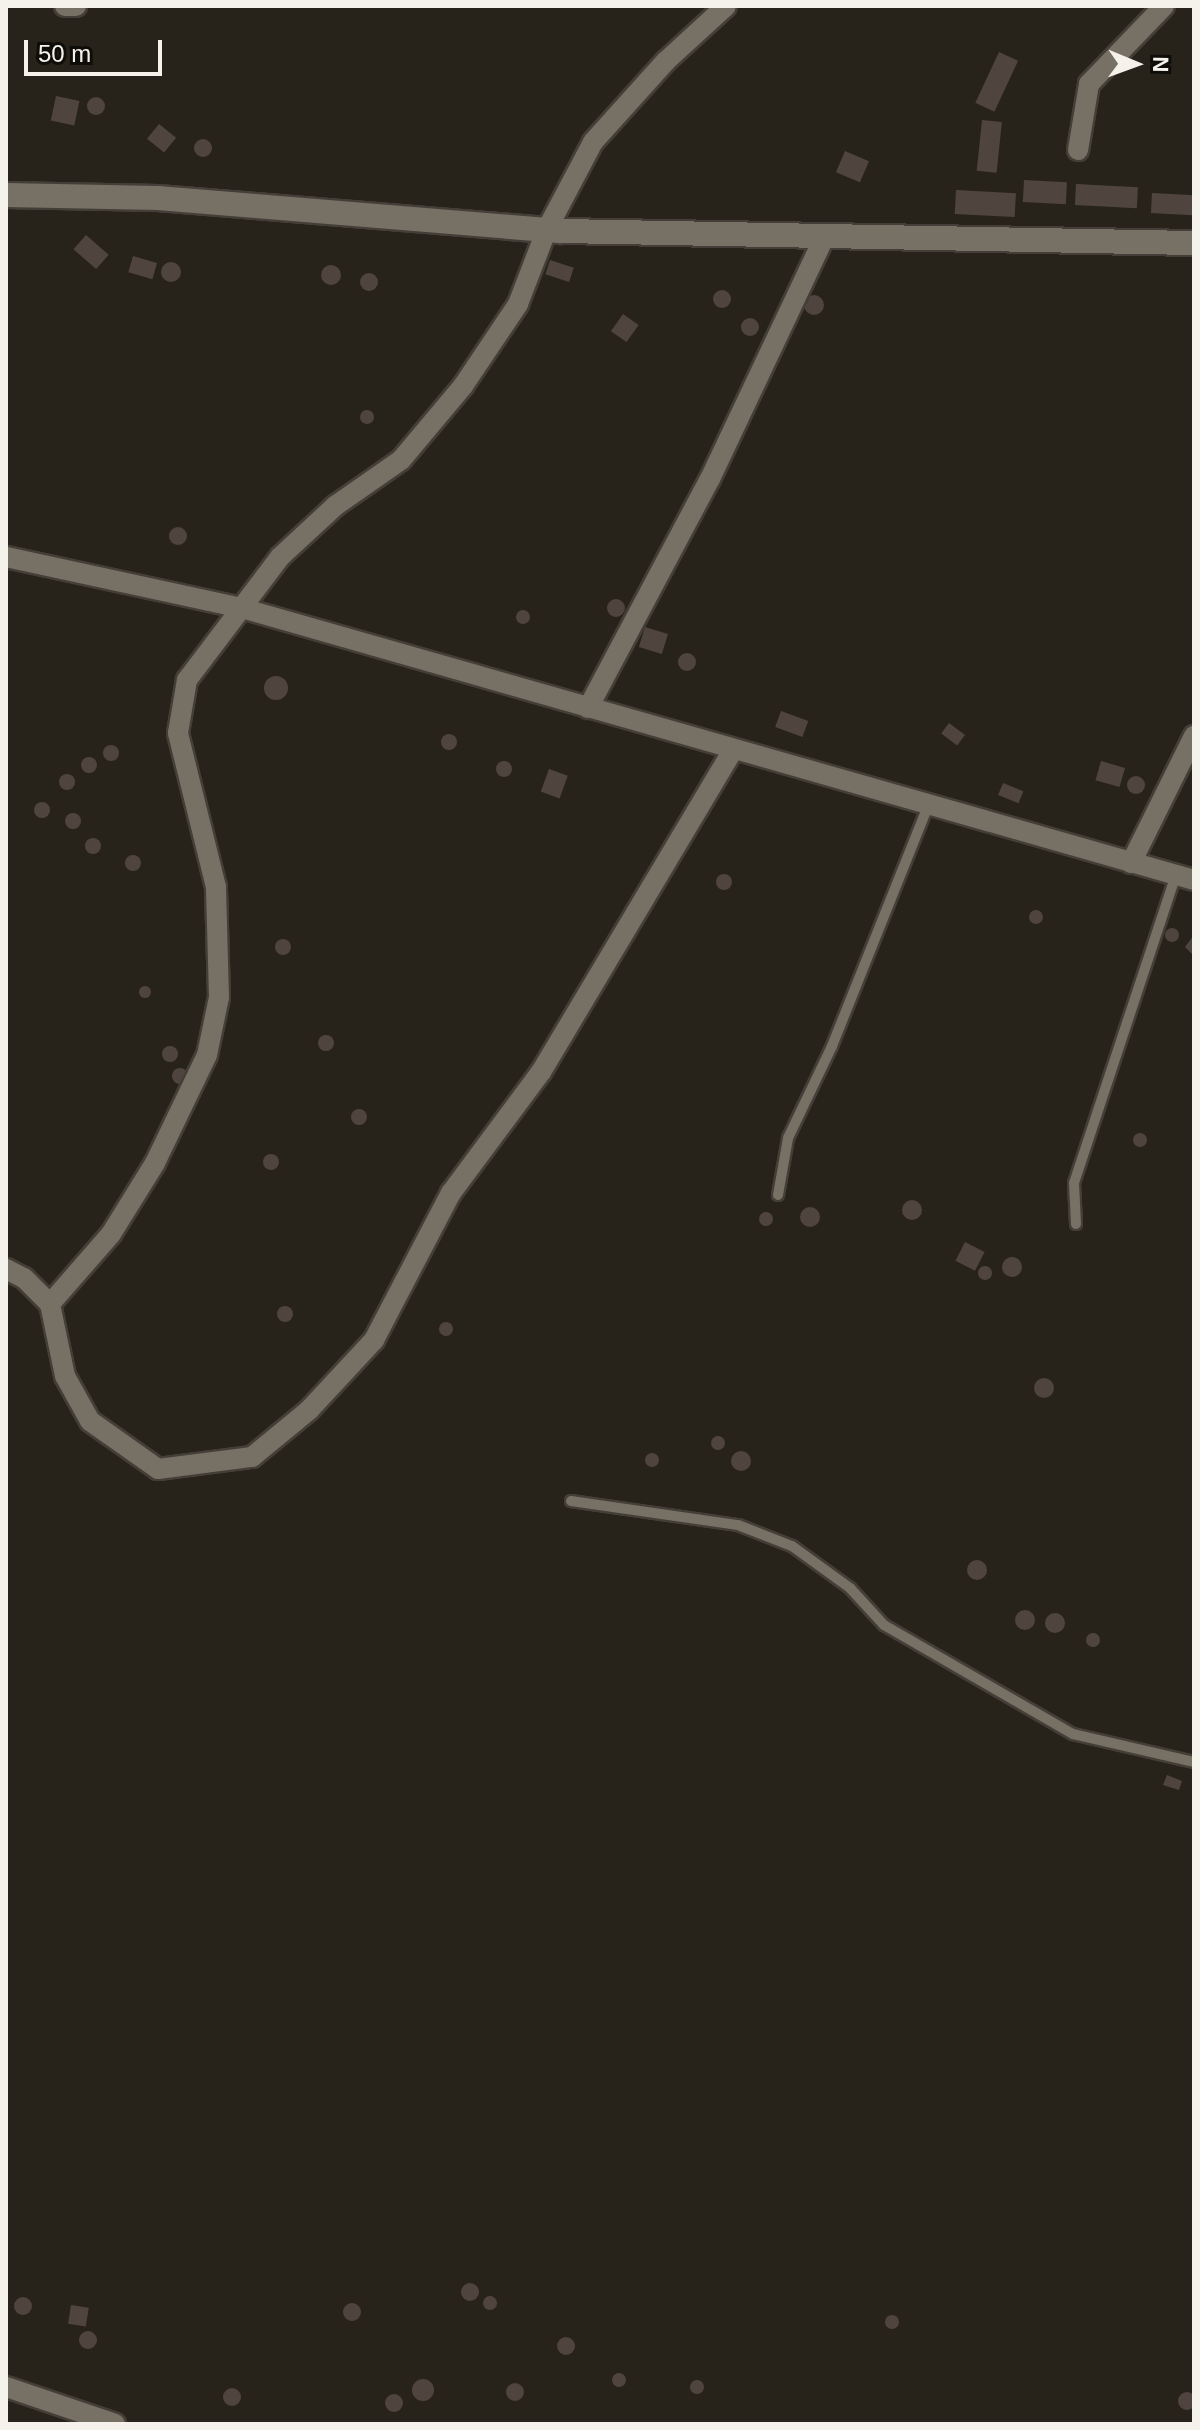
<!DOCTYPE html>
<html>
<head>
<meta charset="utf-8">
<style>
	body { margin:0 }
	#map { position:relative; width:1200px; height:2430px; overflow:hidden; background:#28231a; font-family:Arial,sans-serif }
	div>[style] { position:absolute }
	.building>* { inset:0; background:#50453e; transform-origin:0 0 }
	.round { border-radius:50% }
	.roads { filter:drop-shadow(2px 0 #433f38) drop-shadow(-2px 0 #433f38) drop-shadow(0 2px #433f38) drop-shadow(0 -2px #433f38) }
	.service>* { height:10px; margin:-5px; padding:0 5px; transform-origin:5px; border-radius:5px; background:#767065 }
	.minor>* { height:20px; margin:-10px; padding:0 10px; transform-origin:10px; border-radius:10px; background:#767065 }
	.tertiary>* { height:24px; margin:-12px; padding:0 12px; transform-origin:12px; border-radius:12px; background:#767065 }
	span { translate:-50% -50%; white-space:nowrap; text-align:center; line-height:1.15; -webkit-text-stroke:7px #0f0d09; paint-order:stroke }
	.frame { position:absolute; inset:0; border:8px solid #f5f2eb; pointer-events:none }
	.north { position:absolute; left:1096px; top:24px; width:80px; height:80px; -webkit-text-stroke:6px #0f0d09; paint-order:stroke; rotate:91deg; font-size:22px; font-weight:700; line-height:32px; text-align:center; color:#f5f2eb }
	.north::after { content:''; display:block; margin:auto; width:28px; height:36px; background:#f5f2eb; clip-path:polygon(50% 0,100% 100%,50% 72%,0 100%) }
	.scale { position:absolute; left:24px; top:40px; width:138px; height:36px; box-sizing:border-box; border:4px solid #f5f2eb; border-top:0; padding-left:10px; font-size:24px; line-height:28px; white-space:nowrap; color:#f5f2eb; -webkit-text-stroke:6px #0f0d09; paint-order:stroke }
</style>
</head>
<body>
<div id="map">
	<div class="building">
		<div style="left:999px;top:52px;width:21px;height:56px;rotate:25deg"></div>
		<div style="left:56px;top:96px;width:24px;height:25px;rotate:12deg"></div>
		<div class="round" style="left:87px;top:97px;width:18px;height:18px"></div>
		<div style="left:982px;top:120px;width:20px;height:51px;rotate:6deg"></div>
		<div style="left:159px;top:124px;width:22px;height:19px;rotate:39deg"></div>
		<div class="round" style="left:194px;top:139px;width:18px;height:18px"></div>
		<div style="left:845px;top:151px;width:26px;height:23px;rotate:23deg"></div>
		<div style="left:1024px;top:180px;width:43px;height:22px;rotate:3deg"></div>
		<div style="left:1076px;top:184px;width:62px;height:21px;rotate:3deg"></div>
		<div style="left:956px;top:190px;width:60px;height:24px;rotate:3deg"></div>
		<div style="left:1152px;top:193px;width:42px;height:20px;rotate:3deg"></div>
		<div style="left:86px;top:235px;width:30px;height:19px;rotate:41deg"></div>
		<div style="left:133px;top:256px;width:25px;height:17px;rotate:16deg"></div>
		<div style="left:550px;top:260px;width:25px;height:15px;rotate:18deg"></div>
		<div class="round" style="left:161px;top:262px;width:20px;height:20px"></div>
		<div class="round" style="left:321px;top:265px;width:20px;height:20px"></div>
		<div class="round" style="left:360px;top:273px;width:18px;height:18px"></div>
		<div class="round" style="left:713px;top:290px;width:18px;height:18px"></div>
		<div class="round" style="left:804px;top:295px;width:20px;height:20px"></div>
		<div style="left:623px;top:314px;width:19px;height:21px;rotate:35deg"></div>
		<div class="round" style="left:741px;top:318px;width:18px;height:18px"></div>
		<div class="round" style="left:360px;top:410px;width:14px;height:14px"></div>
		<div class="round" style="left:169px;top:527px;width:18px;height:18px"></div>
		<div class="round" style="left:607px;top:599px;width:18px;height:18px"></div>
		<div class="round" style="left:516px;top:610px;width:14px;height:14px"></div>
		<div style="left:645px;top:627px;width:24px;height:21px;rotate:17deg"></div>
		<div class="round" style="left:678px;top:653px;width:18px;height:18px"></div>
		<div class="round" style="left:264px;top:676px;width:24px;height:24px"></div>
		<div style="left:781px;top:711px;width:29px;height:17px;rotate:20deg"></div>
		<div style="left:949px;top:723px;width:20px;height:13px;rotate:37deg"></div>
		<div class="round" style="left:441px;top:734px;width:16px;height:16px"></div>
		<div class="round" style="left:103px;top:745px;width:16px;height:16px"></div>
		<div class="round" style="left:81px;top:757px;width:16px;height:16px"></div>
		<div class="round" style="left:496px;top:761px;width:16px;height:16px"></div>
		<div style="left:1101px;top:761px;width:25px;height:20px;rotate:16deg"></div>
		<div style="left:549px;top:769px;width:20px;height:24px;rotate:20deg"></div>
		<div class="round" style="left:59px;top:774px;width:16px;height:16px"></div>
		<div class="round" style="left:1127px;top:776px;width:18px;height:18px"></div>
		<div style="left:1003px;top:783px;width:22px;height:13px;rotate:22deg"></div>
		<div class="round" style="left:34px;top:802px;width:16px;height:16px"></div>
		<div class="round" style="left:65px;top:813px;width:16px;height:16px"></div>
		<div class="round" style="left:85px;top:838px;width:16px;height:16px"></div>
		<div class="round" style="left:125px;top:855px;width:16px;height:16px"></div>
		<div class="round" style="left:716px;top:874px;width:16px;height:16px"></div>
		<div class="round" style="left:1029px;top:910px;width:14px;height:14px"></div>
		<div class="round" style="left:1165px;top:928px;width:14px;height:14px"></div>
		<div style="clip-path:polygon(1194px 935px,1194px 956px,1185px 947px)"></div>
		<div class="round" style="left:275px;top:939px;width:16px;height:16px"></div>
		<div class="round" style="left:139px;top:986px;width:12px;height:12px"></div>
		<div class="round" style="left:318px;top:1035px;width:16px;height:16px"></div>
		<div class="round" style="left:162px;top:1046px;width:16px;height:16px"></div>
		<div class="round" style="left:172px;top:1068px;width:16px;height:16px"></div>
		<div class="round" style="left:351px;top:1109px;width:16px;height:16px"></div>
		<div class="round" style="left:1133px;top:1133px;width:14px;height:14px"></div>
		<div class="round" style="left:263px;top:1154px;width:16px;height:16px"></div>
		<div class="round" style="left:902px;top:1200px;width:20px;height:20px"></div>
		<div class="round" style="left:800px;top:1207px;width:20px;height:20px"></div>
		<div class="round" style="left:759px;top:1212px;width:14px;height:14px"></div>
		<div style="left:965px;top:1242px;width:22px;height:21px;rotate:27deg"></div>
		<div class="round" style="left:1002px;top:1257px;width:20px;height:20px"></div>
		<div class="round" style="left:978px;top:1266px;width:14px;height:14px"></div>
		<div class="round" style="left:277px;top:1306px;width:16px;height:16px"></div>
		<div class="round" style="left:439px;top:1322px;width:14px;height:14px"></div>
		<div class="round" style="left:1034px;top:1378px;width:20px;height:20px"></div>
		<div class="round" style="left:711px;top:1436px;width:14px;height:14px"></div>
		<div class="round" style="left:731px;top:1451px;width:20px;height:20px"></div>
		<div class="round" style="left:645px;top:1453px;width:14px;height:14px"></div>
		<div class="round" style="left:967px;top:1560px;width:20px;height:20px"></div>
		<div class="round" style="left:1015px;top:1610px;width:20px;height:20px"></div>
		<div class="round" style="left:1045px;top:1613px;width:20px;height:20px"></div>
		<div class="round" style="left:1086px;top:1633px;width:14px;height:14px"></div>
		<div style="clip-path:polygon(1167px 1775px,1182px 1781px,1179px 1790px,1163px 1785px)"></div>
		<div class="round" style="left:461px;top:2283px;width:18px;height:18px"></div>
		<div class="round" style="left:483px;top:2296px;width:14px;height:14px"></div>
		<div class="round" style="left:14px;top:2297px;width:18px;height:18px"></div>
		<div class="round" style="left:343px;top:2303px;width:18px;height:18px"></div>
		<div style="left:71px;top:2305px;width:18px;height:19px;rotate:9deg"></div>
		<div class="round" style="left:885px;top:2315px;width:14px;height:14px"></div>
		<div class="round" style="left:79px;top:2331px;width:18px;height:18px"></div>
		<div class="round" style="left:557px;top:2337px;width:18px;height:18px"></div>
		<div class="round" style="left:612px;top:2373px;width:14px;height:14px"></div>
		<div class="round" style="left:412px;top:2379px;width:22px;height:22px"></div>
		<div class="round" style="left:690px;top:2380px;width:14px;height:14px"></div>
		<div class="round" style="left:506px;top:2383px;width:18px;height:18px"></div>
		<div class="round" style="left:223px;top:2388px;width:18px;height:18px"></div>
		<div class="round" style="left:1178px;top:2392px;width:18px;height:18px"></div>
		<div class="round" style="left:385px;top:2394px;width:18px;height:18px"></div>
	</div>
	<div class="roads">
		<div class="service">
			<div style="left:778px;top:1195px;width:58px;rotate:-80deg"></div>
			<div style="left:788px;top:1138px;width:102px;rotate:-64.4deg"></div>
			<div style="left:832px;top:1046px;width:258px;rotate:-68.2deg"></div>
			<div style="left:1076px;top:1224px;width:41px;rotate:-92.8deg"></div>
			<div style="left:1074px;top:1183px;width:324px;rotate:-71.7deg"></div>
			<div style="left:571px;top:1501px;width:169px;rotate:8.2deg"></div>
			<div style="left:738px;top:1525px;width:58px;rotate:21.3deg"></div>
			<div style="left:792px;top:1546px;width:72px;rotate:35.9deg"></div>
			<div style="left:850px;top:1588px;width:50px;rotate:47.4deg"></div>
			<div style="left:884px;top:1625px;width:218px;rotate:30deg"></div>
			<div style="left:1073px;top:1734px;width:124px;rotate:13deg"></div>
		</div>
		<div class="minor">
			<div style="left:65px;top:6px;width:11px"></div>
			<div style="left:1078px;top:150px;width:67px;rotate:-80.5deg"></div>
			<div style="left:1089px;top:84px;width:108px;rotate:-46.1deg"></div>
			<div style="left:6px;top:557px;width:237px;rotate:12.2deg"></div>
			<div style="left:238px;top:607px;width:994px;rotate:15.94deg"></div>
			<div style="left:588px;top:708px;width:259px;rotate:-62deg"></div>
			<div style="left:710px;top:479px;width:269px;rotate:-64.7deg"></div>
			<div style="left:1131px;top:863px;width:142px;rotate:-63.6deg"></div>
			<div style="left:6px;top:1269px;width:20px;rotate:27deg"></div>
			<div style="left:24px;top:1278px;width:37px;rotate:45deg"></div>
			<div style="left:50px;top:1304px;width:74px;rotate:78.2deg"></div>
			<div style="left:65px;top:1376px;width:51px;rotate:60.9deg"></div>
			<div style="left:90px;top:1421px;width:83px;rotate:35.2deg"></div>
			<div style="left:158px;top:1469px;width:95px;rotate:-7.3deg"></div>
			<div style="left:252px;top:1457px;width:74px;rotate:-39.5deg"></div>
			<div style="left:309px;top:1410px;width:96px;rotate:-47.1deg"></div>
			<div style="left:374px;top:1340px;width:166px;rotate:-62.4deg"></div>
			<div style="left:451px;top:1193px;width:151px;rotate:-53.4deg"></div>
			<div style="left:541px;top:1072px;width:375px;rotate:-59.2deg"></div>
			<div style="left:50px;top:1304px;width:93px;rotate:-48.9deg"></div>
			<div style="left:111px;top:1234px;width:84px;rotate:-58.2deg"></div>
			<div style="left:155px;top:1163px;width:120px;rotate:-64.3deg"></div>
			<div style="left:207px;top:1055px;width:59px;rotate:-78.3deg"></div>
			<div style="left:219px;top:997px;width:110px;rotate:-91.6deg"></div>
			<div style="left:216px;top:887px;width:159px;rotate:-103.9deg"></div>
			<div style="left:178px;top:733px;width:54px;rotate:-80.4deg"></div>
			<div style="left:187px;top:680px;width:154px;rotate:-52.9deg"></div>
			<div style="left:280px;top:557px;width:75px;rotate:-42.8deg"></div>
			<div style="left:335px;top:506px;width:80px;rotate:-34.9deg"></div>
			<div style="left:401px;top:460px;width:97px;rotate:-50deg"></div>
			<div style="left:463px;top:386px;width:99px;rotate:-56.1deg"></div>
			<div style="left:518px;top:304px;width:80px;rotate:-68.9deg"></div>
			<div style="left:547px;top:229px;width:98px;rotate:-62.1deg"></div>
			<div style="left:593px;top:142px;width:109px;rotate:-48deg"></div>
			<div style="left:666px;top:61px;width:81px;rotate:-42.5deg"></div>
			<div style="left:6px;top:2387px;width:115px;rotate:18.7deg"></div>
		</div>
		<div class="tertiary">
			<div style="left:6px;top:195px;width:152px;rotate:1.1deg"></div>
			<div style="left:158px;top:198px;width:405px;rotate:4.7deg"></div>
			<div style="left:562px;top:231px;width:632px;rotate:1.09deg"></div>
		</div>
	</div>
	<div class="frame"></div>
	<div class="north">N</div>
	<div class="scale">50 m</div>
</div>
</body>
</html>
